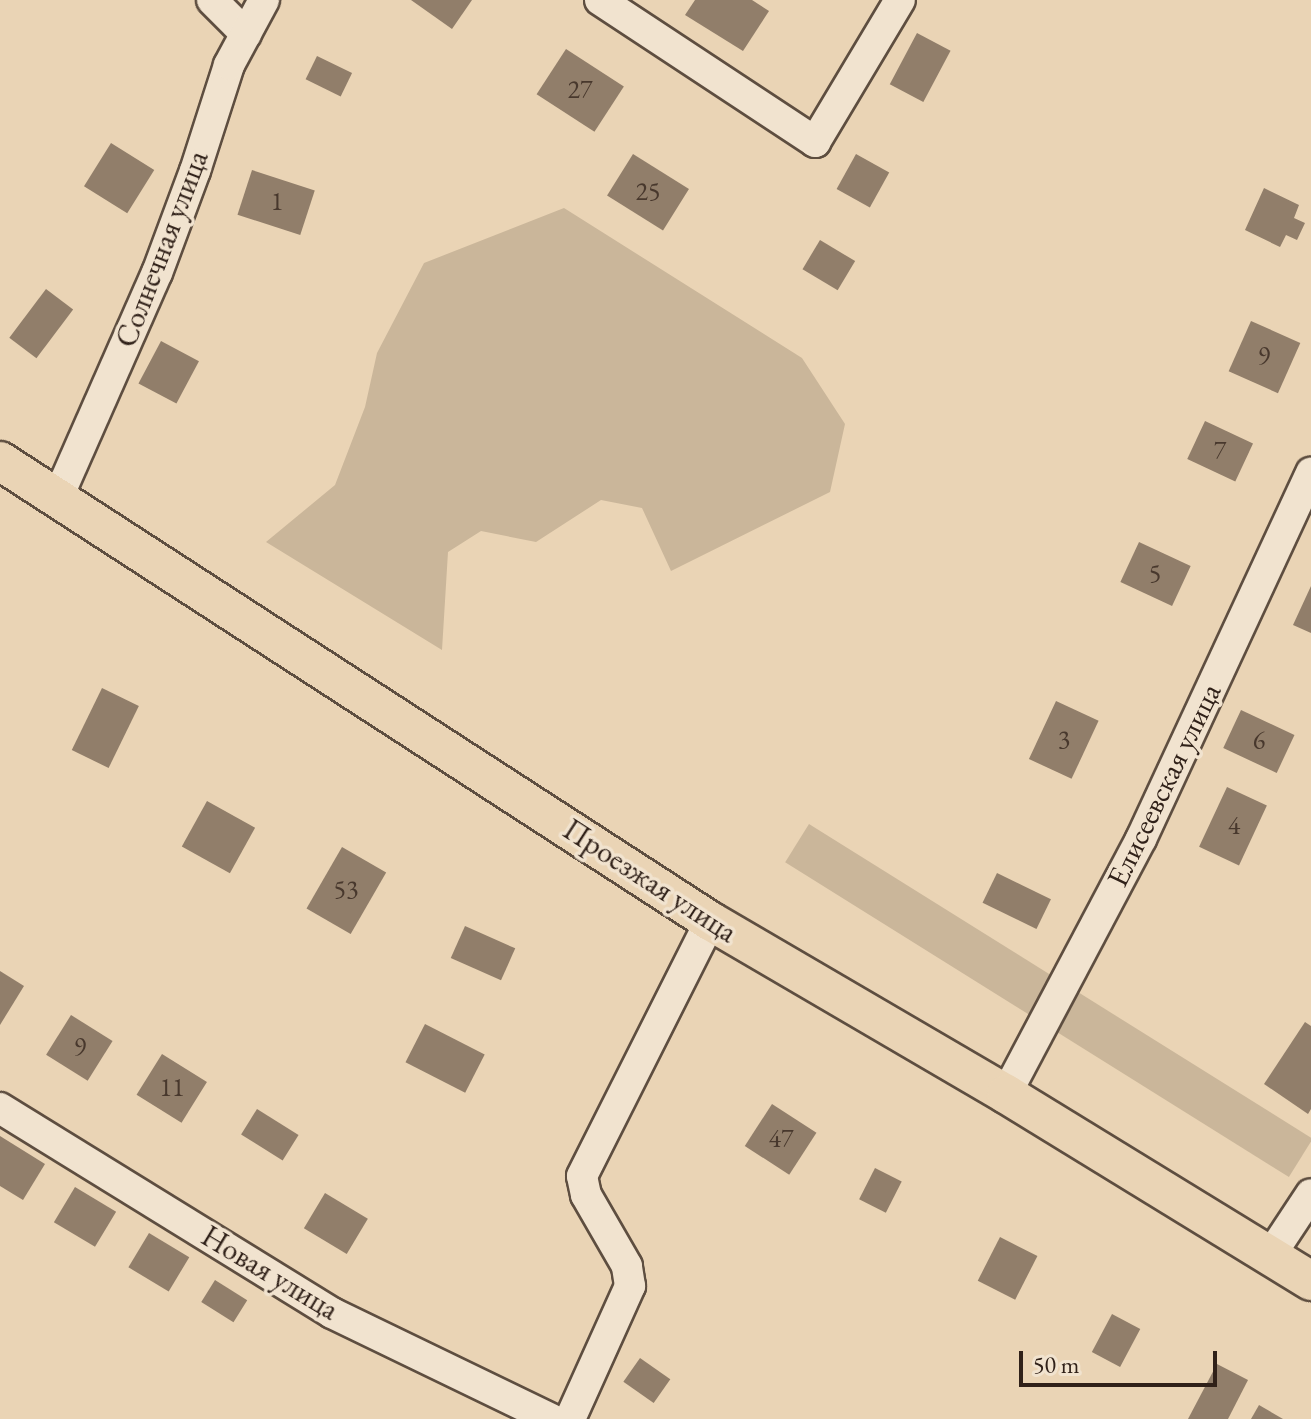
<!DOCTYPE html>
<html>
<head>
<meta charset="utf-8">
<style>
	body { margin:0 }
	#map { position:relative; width:1311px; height:1419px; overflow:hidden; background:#ead4b5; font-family:"EB Garamond",serif }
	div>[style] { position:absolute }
	.green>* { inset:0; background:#cab69a; transform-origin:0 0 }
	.building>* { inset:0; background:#917e6a; transform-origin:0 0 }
	.roads { filter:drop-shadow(2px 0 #5e4e40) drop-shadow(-2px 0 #5e4e40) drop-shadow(0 2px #5e4e40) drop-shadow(0 -2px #5e4e40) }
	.minor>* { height:30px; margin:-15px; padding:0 15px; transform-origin:15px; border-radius:15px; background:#f1e3cf }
	.major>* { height:38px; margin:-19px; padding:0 19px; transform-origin:19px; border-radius:19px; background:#ead4b5 }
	span { translate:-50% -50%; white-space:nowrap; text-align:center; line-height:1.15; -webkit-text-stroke:7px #f1e3cf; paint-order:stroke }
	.number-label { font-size:26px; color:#48382d }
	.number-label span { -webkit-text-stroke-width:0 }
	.street-label { font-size:30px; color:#302119 }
	.scale { position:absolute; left:1019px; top:1351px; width:198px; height:36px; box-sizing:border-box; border:4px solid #302119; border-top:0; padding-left:10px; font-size:24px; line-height:28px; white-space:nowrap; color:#302119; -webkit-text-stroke:6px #f1e3cf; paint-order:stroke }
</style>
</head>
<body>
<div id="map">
	<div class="green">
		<div style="clip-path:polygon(564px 208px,802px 358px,845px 424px,830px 492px,671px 571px,642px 508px,601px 500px,536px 542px,481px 531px,448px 552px,442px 650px,266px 542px,335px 485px,365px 407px,377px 353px,424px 263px)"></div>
		<div style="left:809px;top:824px;width:594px;height:45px;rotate:32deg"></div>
	</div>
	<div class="building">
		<div style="clip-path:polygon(411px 0,472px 0,452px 29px)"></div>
		<div style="clip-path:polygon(695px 0,752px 0,769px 11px,743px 51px,685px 15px)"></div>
		<div style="left:917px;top:33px;width:38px;height:58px;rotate:28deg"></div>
		<div style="left:566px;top:49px;width:69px;height:54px;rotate:33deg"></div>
		<div style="left:317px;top:56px;width:39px;height:26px;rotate:26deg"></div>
		<div style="left:111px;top:143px;width:51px;height:51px;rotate:32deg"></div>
		<div style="left:633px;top:154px;width:66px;height:49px;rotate:32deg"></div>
		<div style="left:856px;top:154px;width:38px;height:40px;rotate:29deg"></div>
		<div style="left:252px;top:170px;width:66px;height:47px;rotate:18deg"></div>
		<div style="clip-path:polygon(1264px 188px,1299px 205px,1294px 218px,1305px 223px,1297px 240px,1286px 235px,1280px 247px,1245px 230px)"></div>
		<div style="left:820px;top:240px;width:41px;height:34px;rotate:31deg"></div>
		<div style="left:46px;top:289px;width:34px;height:61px;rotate:37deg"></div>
		<div style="left:1251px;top:321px;width:54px;height:55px;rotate:24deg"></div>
		<div style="left:161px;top:341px;width:43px;height:48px;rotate:28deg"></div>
		<div style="left:1205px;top:421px;width:53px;height:42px;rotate:25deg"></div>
		<div style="left:1139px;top:542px;width:57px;height:44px;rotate:25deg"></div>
		<div style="clip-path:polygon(1311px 586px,1311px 633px,1293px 625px)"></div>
		<div style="left:102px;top:688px;width:41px;height:69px;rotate:26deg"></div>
		<div style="left:1056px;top:701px;width:47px;height:64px;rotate:25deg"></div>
		<div style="left:1241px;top:710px;width:59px;height:42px;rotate:25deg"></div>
		<div style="left:1227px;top:787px;width:44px;height:66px;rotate:25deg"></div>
		<div style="left:207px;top:801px;width:55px;height:52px;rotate:29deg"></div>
		<div style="left:342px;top:847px;width:51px;height:71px;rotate:30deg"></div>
		<div style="left:997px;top:873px;width:60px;height:33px;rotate:26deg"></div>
		<div style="left:465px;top:926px;width:55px;height:35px;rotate:24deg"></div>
		<div style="clip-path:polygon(0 971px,24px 986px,0 1025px)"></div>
		<div style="left:71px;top:1015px;width:49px;height:47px;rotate:32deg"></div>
		<div style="clip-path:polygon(1305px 1022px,1311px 1026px,1311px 1109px,1308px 1114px,1264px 1084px)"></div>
		<div style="left:425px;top:1024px;width:67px;height:43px;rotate:27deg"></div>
		<div style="left:162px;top:1054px;width:53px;height:48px;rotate:32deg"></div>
		<div style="left:772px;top:1104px;width:53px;height:50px;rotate:33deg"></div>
		<div style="left:257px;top:1109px;width:49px;height:30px;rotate:32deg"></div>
		<div style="clip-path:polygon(0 1136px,45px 1164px,23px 1200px,0 1186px)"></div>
		<div style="left:875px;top:1168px;width:30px;height:35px;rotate:27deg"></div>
		<div style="left:75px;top:1187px;width:48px;height:41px;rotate:31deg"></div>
		<div style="left:325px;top:1193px;width:50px;height:41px;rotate:31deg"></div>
		<div style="left:149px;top:1233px;width:47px;height:40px;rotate:31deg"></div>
		<div style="left:1000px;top:1237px;width:42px;height:49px;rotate:27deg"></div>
		<div style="left:215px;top:1280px;width:38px;height:26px;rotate:32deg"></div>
		<div style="left:1112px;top:1314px;width:32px;height:43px;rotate:28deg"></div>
		<div style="left:640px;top:1358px;width:37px;height:29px;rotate:35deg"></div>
		<div style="clip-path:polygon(1217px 1364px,1248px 1380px,1228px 1419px,1188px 1419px)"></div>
		<div style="clip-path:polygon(1259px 1405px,1283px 1419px,1251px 1419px)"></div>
	</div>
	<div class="roads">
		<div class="minor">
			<div style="left:212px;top:0;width:48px;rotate:45deg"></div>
			<div style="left:600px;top:0;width:258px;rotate:33.4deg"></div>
			<div style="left:815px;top:142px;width:165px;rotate:-59.1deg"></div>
			<div style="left:58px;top:497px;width:245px;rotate:-66.2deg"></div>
			<div style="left:157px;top:273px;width:109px;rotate:-69.6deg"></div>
			<div style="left:195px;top:171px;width:111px;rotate:-72.2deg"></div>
			<div style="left:229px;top:65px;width:74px;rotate:-61.7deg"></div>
			<div style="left:1006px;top:1094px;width:289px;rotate:-62.1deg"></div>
			<div style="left:1141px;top:839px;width:404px;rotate:-65.1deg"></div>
			<div style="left:0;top:1108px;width:390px;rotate:31.7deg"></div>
			<div style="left:332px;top:1313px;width:243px;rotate:25.8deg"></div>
			<div style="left:1270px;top:1256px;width:74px;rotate:-56.5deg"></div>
			<div style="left:570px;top:1419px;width:146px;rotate:-65.7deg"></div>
			<div style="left:630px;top:1286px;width:20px;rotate:-99deg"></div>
			<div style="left:627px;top:1266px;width:82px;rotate:-120deg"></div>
			<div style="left:586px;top:1195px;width:19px;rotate:-102deg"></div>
			<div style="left:582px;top:1176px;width:285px;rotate:-63.3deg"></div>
		</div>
		<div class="major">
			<div style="left:0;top:461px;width:846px;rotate:32.94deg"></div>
			<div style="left:710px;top:921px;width:343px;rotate:30.3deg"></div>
			<div style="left:1006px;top:1094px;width:358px;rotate:31.5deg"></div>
		</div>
	</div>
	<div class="number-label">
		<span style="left:580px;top:90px">27</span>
		<span style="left:648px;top:192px">25</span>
		<span style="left:277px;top:202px">1</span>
		<span style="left:1264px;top:357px">9</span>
		<span style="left:1220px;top:451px">7</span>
		<span style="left:1155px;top:574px">5</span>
		<span style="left:1064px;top:740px">3</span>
		<span style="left:1259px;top:741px">6</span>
		<span style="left:1234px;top:826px">4</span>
		<span style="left:346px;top:890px">53</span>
		<span style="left:80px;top:1048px">9</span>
		<span style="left:172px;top:1088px">11</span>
		<span style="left:781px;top:1139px">47</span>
	</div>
	<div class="street-label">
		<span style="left:162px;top:249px;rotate:-69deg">Солнечная улица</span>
		<span style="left:1164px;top:785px;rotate:-64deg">Елисеевская улица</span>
		<span style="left:650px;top:881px;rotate:33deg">Проезжая улица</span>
		<span style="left:270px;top:1273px;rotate:31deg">Новая улица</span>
	</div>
	<div class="scale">50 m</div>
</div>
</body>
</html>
